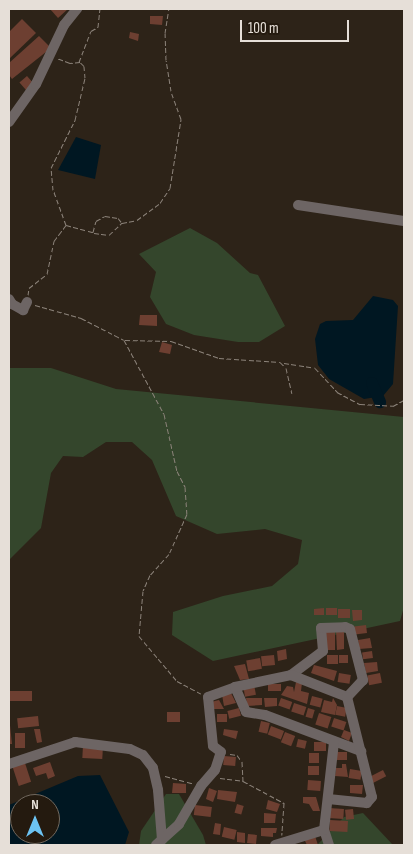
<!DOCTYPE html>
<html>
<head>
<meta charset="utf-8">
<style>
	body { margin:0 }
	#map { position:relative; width:413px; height:854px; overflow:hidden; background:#2d2318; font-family:"Sofia Sans Condensed",sans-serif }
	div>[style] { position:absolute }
	.green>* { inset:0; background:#34462c }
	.water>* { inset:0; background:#001722 }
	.river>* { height:12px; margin:-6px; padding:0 6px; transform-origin:6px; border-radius:6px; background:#001722 }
	.building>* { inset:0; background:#6d3f31; transform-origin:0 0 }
	.path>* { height:1px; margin-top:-0.5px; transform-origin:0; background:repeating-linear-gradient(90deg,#8c837a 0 5px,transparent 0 7.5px) }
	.minor>* { height:10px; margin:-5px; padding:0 5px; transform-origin:5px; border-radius:5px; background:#6d6564 }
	span { translate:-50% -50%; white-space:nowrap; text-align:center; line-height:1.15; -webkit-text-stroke:4px #241a0f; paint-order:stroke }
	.frame { position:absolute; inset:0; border:10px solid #e6dfd8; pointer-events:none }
	.north { position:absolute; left:10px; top:794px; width:50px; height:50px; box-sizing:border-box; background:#241a0f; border:1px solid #72695f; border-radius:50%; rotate:0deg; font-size:14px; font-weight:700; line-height:20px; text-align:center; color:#e6dfd8 }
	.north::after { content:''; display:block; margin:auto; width:18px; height:22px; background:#6cc3f2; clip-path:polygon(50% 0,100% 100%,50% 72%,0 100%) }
	.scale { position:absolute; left:240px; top:20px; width:109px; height:22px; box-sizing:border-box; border:2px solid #e6dfd8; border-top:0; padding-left:6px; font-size:15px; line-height:18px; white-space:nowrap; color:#e6dfd8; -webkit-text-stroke:4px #241a0f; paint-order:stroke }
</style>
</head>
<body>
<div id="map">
	<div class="green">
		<div style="clip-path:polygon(190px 228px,217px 243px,250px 273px,258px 275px,285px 326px,259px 342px,238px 342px,194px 335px,166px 324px,150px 297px,156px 272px,139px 254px)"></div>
		<div style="clip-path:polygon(9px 368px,51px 368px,116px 389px,404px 417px,404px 607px,400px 621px,213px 661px,172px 635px,173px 612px,223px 596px,272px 586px,298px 564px,302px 540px,265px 529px,217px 534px,176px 516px,152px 460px,132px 442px,106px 442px,83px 457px,63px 456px,51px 473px,41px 528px,9px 560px)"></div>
		<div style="clip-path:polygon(166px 794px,179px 794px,203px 835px,206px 845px,139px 845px,141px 831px)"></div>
		<div style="clip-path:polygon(363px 813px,393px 845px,317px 845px,344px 817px)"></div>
	</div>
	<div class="water">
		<div style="clip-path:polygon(76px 137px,101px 145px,95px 179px,58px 170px)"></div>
		<div style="clip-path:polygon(373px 296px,393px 300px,398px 306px,393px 384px,383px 396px,364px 399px,329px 379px,318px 365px,315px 339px,320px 324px,326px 321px,353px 320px)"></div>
		<div style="clip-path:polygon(evenodd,100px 775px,129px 832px,125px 845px,9px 845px,9px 805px,78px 776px,100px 775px,20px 804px,50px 804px,50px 834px,20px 834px,20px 804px)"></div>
	</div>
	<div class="river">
		<div style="left:372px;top:383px;width:21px;rotate:67deg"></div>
	</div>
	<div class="building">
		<div style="clip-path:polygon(50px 9px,68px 9px,58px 18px)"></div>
		<div style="clip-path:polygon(150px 16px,163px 16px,162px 25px,150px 24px)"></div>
		<div style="clip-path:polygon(22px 19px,36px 33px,9px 59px,9px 32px)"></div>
		<div style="clip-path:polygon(130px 32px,139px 34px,138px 41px,129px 38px)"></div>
		<div style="clip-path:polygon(39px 36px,51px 48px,12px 79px,9px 75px,9px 63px)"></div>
		<div style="left:27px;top:76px;width:11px;height:10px;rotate:49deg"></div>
		<div style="clip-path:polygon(140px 315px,157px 315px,157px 326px,139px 325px)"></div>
		<div style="clip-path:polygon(162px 342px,172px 345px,170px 354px,159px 352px)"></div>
		<div style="clip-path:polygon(324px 608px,324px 615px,314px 615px,314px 609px)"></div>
		<div style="left:337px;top:608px;width:7px;height:11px;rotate:90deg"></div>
		<div style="left:338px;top:609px;width:12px;height:9px"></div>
		<div style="clip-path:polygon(352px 610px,362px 610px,362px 620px,353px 621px)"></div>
		<div style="left:366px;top:625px;width:8px;height:12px;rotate:83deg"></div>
		<div style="clip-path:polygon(344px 629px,344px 649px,337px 650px,336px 630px)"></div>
		<div style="left:325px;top:630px;width:10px;height:20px"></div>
		<div style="clip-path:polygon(370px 638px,372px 648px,359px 649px,358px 640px)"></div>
		<div style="clip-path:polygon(286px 649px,287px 659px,278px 661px,277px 651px)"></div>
		<div style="left:372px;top:651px;width:7px;height:10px;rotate:82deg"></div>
		<div style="left:274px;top:655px;width:10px;height:13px;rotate:84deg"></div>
		<div style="left:327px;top:655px;width:11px;height:9px"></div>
		<div style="left:339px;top:655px;width:9px;height:8px"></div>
		<div style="left:260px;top:658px;width:11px;height:14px;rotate:80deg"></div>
		<div style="clip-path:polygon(377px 662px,378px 671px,366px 673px,364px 663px)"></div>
		<div style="clip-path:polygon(245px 664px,249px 679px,240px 680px,234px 666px)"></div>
		<div style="clip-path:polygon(314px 665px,337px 671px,334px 681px,311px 673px)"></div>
		<div style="left:339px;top:673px;width:12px;height:9px;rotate:9deg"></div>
		<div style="left:380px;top:673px;width:10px;height:13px;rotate:79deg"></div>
		<div style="clip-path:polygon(296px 682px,302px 683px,301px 691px,309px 693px,307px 704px,281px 695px,287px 686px,293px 687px,294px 692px)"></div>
		<div style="left:254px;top:684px;width:11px;height:11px;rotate:80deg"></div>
		<div style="left:268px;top:684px;width:13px;height:7px"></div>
		<div style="left:9px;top:691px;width:23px;height:10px"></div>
		<div style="clip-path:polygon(231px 693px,236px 703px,224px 706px,222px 695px)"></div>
		<div style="left:312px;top:696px;width:11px;height:9px;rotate:15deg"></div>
		<div style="clip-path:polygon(246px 698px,262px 698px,262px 705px,247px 706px)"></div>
		<div style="clip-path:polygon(264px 698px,277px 698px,277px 706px,265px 707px)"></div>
		<div style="left:281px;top:698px;width:12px;height:8px;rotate:20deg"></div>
		<div style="clip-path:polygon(333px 698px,337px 705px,335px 715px,321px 712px,324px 700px,332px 702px)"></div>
		<div style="clip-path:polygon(219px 700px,224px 709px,213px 709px,211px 702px)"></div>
		<div style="left:294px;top:703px;width:13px;height:9px;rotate:18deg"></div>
		<div style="left:337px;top:706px;width:10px;height:9px;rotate:11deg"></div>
		<div style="left:239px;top:708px;width:8px;height:12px;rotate:76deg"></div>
		<div style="left:308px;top:708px;width:7px;height:9px;rotate:16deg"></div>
		<div style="left:167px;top:712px;width:13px;height:10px"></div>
		<div style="left:319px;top:713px;width:13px;height:12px;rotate:18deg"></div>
		<div style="left:217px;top:714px;width:10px;height:8px"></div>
		<div style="clip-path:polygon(9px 716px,12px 744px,9px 744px)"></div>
		<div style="left:38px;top:716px;width:10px;height:21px;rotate:84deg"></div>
		<div style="left:334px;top:718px;width:13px;height:9px;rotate:18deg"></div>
		<div style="left:261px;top:721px;width:9px;height:11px;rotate:13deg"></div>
		<div style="left:271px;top:726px;width:14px;height:9px;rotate:21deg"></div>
		<div style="clip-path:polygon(34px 729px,40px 729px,42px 742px,37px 743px)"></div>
		<div style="clip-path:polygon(224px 729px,238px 731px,236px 739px,223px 735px)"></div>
		<div style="clip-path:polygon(344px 730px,352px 733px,349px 741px,341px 737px)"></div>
		<div style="left:285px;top:732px;width:11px;height:11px;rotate:22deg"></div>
		<div style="left:15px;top:733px;width:10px;height:15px"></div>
		<div style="left:298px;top:739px;width:9px;height:8px;rotate:13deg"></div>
		<div style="left:314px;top:742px;width:12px;height:9px"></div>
		<div style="left:83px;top:745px;width:20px;height:13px;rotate:3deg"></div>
		<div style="left:347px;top:752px;width:8px;height:12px;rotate:90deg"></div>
		<div style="left:309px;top:753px;width:10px;height:10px"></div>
		<div style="left:224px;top:756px;width:12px;height:9px;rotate:5deg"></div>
		<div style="left:24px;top:760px;width:23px;height:13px;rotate:72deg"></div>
		<div style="clip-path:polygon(50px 762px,55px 776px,48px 779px,46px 773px,36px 776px,33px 768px)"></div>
		<div style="clip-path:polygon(342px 764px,346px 764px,348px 777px,335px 776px,336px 768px,342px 768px)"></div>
		<div style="left:308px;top:766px;width:11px;height:9px"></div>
		<div style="left:350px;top:769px;width:12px;height:9px;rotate:9deg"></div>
		<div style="left:383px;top:770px;width:7px;height:17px;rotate:63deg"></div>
		<div style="left:308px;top:780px;width:13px;height:10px;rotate:4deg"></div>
		<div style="clip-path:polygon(173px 783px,186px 784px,186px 793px,172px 793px)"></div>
		<div style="clip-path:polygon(350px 785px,363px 785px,362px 794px,350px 793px)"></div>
		<div style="clip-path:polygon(209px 788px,217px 791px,213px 802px,206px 799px)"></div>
		<div style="clip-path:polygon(218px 790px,237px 792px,235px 802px,217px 799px)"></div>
		<div style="clip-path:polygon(303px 797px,316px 797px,320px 811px,313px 811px,309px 804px,303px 803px)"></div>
		<div style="clip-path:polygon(268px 800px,280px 804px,277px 812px,266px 809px)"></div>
		<div style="left:237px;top:804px;width:7px;height:9px;rotate:16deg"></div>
		<div style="left:195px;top:805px;width:17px;height:10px;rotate:7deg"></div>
		<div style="left:329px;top:808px;width:15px;height:10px;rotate:4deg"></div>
		<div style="left:353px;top:809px;width:10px;height:8px;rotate:84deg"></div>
		<div style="clip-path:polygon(264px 813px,276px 814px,275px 823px,264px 823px)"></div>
		<div style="left:330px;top:820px;width:18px;height:11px;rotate:3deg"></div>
		<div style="clip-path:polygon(215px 823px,221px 824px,220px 835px,213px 834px)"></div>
		<div style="left:224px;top:827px;width:13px;height:10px;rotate:13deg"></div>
		<div style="clip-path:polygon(261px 828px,277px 828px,276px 833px,273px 833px,273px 837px,261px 836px)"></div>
		<div style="clip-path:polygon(237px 832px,245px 833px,245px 843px,237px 842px)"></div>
		<div style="clip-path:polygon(314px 833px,318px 845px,307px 845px,303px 837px)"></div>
		<div style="left:248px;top:834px;width:9px;height:9px;rotate:6deg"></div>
	</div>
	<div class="path">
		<div style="left:79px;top:62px;width:33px;rotate:-69deg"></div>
		<div style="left:91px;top:31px;width:8px;rotate:-30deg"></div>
		<div style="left:98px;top:27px;width:18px;rotate:-84deg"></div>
		<div style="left:66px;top:225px;width:28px;rotate:15deg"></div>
		<div style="left:93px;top:232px;width:11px;rotate:-75deg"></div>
		<div style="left:96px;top:221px;width:10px;rotate:-29deg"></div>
		<div style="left:105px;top:216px;width:13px;rotate:9deg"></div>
		<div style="left:118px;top:218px;width:6px;rotate:51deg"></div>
		<div style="left:122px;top:223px;width:15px;rotate:-11deg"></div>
		<div style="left:137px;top:220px;width:29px;rotate:-36deg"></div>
		<div style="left:160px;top:203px;width:18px;rotate:-56deg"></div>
		<div style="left:170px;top:188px;width:70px;rotate:-80.9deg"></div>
		<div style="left:181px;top:119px;width:30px;rotate:-110deg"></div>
		<div style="left:171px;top:91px;width:31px;rotate:-99deg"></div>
		<div style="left:166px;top:60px;width:27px;rotate:-92deg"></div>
		<div style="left:165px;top:33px;width:24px;rotate:-81deg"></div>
		<div style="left:94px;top:233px;width:15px;rotate:8deg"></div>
		<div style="left:109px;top:235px;width:18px;rotate:-43deg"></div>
		<div style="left:28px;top:295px;width:7px;rotate:-82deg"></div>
		<div style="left:29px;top:288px;width:23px;rotate:-38deg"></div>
		<div style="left:47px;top:274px;width:34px;rotate:-78deg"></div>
		<div style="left:54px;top:241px;width:20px;rotate:-53deg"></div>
		<div style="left:66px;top:225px;width:37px;rotate:-110deg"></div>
		<div style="left:53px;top:190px;width:22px;rotate:-95deg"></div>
		<div style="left:51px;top:168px;width:54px;rotate:-63.4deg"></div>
		<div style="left:75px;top:120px;width:43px;rotate:-76.6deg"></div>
		<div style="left:85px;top:78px;width:12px;rotate:-95deg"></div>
		<div style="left:84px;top:66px;width:6px;rotate:-135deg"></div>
		<div style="left:80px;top:62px;width:10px;rotate:174deg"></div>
		<div style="left:70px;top:63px;width:14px;rotate:-159deg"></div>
		<div style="left:35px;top:305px;width:48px;rotate:15.8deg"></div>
		<div style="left:81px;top:318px;width:48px;rotate:27.1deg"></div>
		<div style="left:124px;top:340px;width:84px;rotate:61.6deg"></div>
		<div style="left:164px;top:414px;width:58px;rotate:77.2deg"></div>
		<div style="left:177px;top:471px;width:18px;rotate:63deg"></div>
		<div style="left:185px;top:487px;width:27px;rotate:86deg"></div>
		<div style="left:187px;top:514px;width:44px;rotate:114.2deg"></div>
		<div style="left:169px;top:554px;width:28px;rotate:132deg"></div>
		<div style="left:150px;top:575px;width:17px;rotate:114deg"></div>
		<div style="left:143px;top:591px;width:45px;rotate:95.1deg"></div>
		<div style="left:139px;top:636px;width:59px;rotate:49.8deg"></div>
		<div style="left:177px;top:681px;width:27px;rotate:28deg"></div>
		<div style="left:125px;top:340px;width:46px;rotate:1.2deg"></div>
		<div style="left:171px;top:341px;width:51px;rotate:19.5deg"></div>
		<div style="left:219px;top:358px;width:61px;rotate:3.8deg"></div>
		<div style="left:280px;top:362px;width:8px;rotate:45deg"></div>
		<div style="left:286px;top:368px;width:26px;rotate:77deg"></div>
		<div style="left:284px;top:363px;width:31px;rotate:9deg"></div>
		<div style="left:315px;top:368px;width:33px;rotate:47deg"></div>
		<div style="left:337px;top:392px;width:26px;rotate:28deg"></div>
		<div style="left:360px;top:404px;width:33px;rotate:3deg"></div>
		<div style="left:393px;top:406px;width:13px;rotate:-29deg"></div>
		<div style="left:230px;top:754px;width:7px;rotate:8deg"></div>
		<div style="left:237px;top:755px;width:9px;rotate:54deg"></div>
		<div style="left:242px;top:762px;width:19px;rotate:87deg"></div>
		<div style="left:243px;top:781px;width:47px;rotate:28.2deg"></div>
		<div style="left:284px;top:803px;width:32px;rotate:94deg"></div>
		<div style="left:165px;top:776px;width:28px;rotate:15deg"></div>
		<div style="left:220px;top:778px;width:23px;rotate:7deg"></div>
	</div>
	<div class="minor">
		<div style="left:9px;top:122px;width:47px;rotate:-54.6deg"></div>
		<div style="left:36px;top:84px;width:65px;rotate:-64.6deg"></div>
		<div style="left:64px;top:25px;width:21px;rotate:-51deg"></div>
		<div style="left:298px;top:205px;width:107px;rotate:8.6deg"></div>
		<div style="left:9px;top:299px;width:6px;rotate:59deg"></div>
		<div style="left:12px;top:304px;width:13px;rotate:29deg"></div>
		<div style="left:23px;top:310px;width:9px;rotate:-63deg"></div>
		<div style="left:291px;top:675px;width:40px;rotate:-37deg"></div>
		<div style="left:323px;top:651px;width:23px;rotate:-95deg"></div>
		<div style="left:321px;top:628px;width:24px;rotate:-2deg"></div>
		<div style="left:345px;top:627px;width:5px;rotate:22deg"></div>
		<div style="left:350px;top:629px;width:53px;rotate:75.7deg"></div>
		<div style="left:363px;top:680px;width:23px;rotate:133deg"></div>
		<div style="left:235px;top:687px;width:27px;rotate:66deg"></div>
		<div style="left:246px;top:712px;width:19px;rotate:9deg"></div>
		<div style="left:265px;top:715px;width:103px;rotate:20.6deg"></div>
		<div style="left:9px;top:764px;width:70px;rotate:-18.4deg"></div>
		<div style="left:75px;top:742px;width:55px;rotate:7.3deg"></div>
		<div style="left:130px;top:749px;width:14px;rotate:25deg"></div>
		<div style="left:143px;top:755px;width:16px;rotate:52deg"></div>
		<div style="left:153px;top:768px;width:23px;rotate:77deg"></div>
		<div style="left:158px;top:790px;width:50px;rotate:85.4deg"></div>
		<div style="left:156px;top:845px;width:31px;rotate:-42deg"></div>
		<div style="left:179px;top:824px;width:44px;rotate:-59.9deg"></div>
		<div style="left:201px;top:786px;width:21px;rotate:-49deg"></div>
		<div style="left:215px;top:770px;width:19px;rotate:-72deg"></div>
		<div style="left:221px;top:752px;width:10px;rotate:-143deg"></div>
		<div style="left:213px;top:746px;width:49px;rotate:-95.8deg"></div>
		<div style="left:208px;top:697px;width:29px;rotate:-20deg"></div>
		<div style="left:235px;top:687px;width:57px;rotate:-12.1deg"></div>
		<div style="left:291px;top:675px;width:60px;rotate:21.4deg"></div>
		<div style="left:347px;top:697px;width:103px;rotate:76deg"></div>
		<div style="left:372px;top:797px;width:8px;rotate:130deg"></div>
		<div style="left:367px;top:803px;width:39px;rotate:-174deg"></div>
		<div style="left:275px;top:845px;width:51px;rotate:-17deg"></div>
		<div style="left:329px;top:845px;width:16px;rotate:-108deg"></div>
		<div style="left:324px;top:830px;width:89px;rotate:-83.5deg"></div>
	</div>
	<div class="frame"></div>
	<div class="north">N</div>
	<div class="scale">100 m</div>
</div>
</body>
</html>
